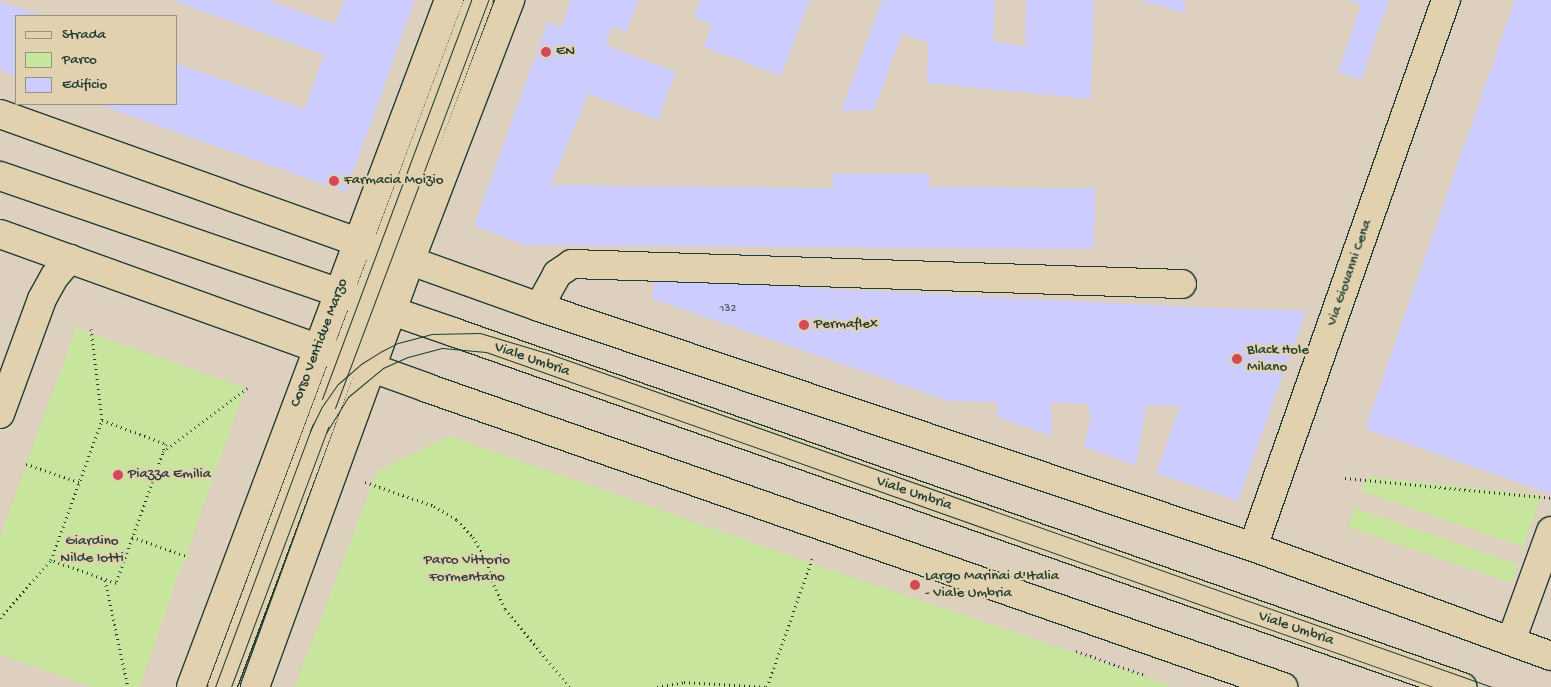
<!DOCTYPE html>
<html>
<head>
<meta charset="utf-8">
<style>
	body { margin:0 }
	#map { position:relative; width:1551px; height:687px; overflow:hidden; background:#ded0be; font-family:"Gochi Hand",sans-serif }
	div>[style] { position:absolute }
	.green>* { inset:0; background:#c7e59d; transform-origin:0 0 }
	.building>* { inset:0; background:#cdccfe }
	.path>* { height:3px; margin-top:-1.5px; transform-origin:0; background:repeating-linear-gradient(90deg,#1f3d34 0 1px,transparent 0 5px) }
	.roads { filter:drop-shadow(1px 0 #1f3d34) drop-shadow(-1px 0 #1f3d34) drop-shadow(0 1px #1f3d34) drop-shadow(0 -1px #1f3d34) }
	.minor>* { height:28px; margin:-14px; padding:0 14px; transform-origin:14px; border-radius:14px; background:#e2d1ae }
	.major>* { height:28px; margin:-14px; padding:0 14px; transform-origin:14px; border-radius:14px; background:#e2d1ae }
	.tram>* { height:1px; margin:-0.5px; padding:0 0.5px; transform-origin:0.5px; border-radius:0.5px; background:#1f3d34 }
	.dots>* { width:14px; height:14px; translate:-50% -50%; box-sizing:border-box; border:2px solid #e2d1ae; border-radius:50% }
	span { translate:-50% -50%; white-space:nowrap; text-align:center; line-height:1.15; -webkit-text-stroke:4.5px #e2d1ae; paint-order:stroke }
	.number-label { font-size:12px; color:#4a6166 }
	.number-label span { -webkit-text-stroke-width:0 }
	.poi-label { font-size:15px; color:#1f3d34 }
	.left { translate:0 -50%; text-align:left }
	.street-label { font-size:15px; color:#1f3d34 }
	.park-label { font-size:15px; color:#274539 }
	.legend { position:absolute; left:15px; top:15px; width:162px; height:90px; box-sizing:border-box; background:#e2d1ae; border:1px solid #94967d; margin:0; padding:6px 9px; list-style:none; font-size:15px; color:#1f3d34 }
	.legend li { display:flex; align-items:center; gap:10px; height:25px }
	.legend b { width:25px; border:1px solid #94967d }
</style>
</head>
<body>
<div id="map">
	<div class="green">
		<div style="clip-path:polygon(76px 328px,245px 388px,188px 549px,189px 557px,182px 564px,140px 687px,92px 687px,0 654px,0 537px)"></div>
		<div style="clip-path:polygon(450px 436px,811px 563px,1174px 687px,295px 687px,377px 471px)"></div>
		<div style="clip-path:polygon(1366px 476px,1541px 496px,1523px 547px,1361px 491px)"></div>
		<div style="left:1355px;top:508px;width:172px;height:20px;rotate:19deg"></div>
	</div>
	<div class="building">
		<div style="clip-path:polygon(172px 0,268px 0,335px 24px,344px 0,415px 0,346px 192px,97px 104px,176px 104px,176px 63px,305px 109px,324px 55px)"></div>
		<div style="clip-path:polygon(571px 0,639px 0,626px 32px,613px 26px,606px 45px,676px 72px,658px 120px,588px 94px,551px 185px,833px 188px,833px 174px,930px 174px,929px 187px,1095px 188px,1094px 249px,525px 245px,474px 226px,548px 21px,561px 28px)"></div>
		<div style="clip-path:polygon(700px 0,810px 0,781px 76px,704px 47px,712px 25px,694px 17px)"></div>
		<div style="clip-path:polygon(882px 0,995px 0,993px 41px,1025px 46px,1026px 0,1094px 0,1091px 99px,927px 83px,928px 43px,902px 34px,874px 110px,841px 111px)"></div>
		<div style="clip-path:polygon(1141px 0,1185px 0,1185px 13px,1141px 1px)"></div>
		<div style="clip-path:polygon(1348px 0,1389px 0,1361px 80px,1338px 72px,1361px 5px)"></div>
		<div style="clip-path:polygon(1515px 0,1551px 0,1551px 494px,1365px 429px)"></div>
		<div style="clip-path:polygon(0 1px,42px 16px,16px 16px,16px 76px,0 70px)"></div>
		<div style="clip-path:polygon(654px 280px,1191px 307px,1306px 311px,1238px 501px,1156px 473px,1180px 406px,1146px 406px,1136px 466px,1084px 447px,1091px 417px,1087px 404px,1051px 403px,1052px 436px,997px 417px,997px 402px,949px 401px,653px 299px)"></div>
	</div>
	<div class="path">
		<div style="left:91px;top:329px;width:92px;rotate:83.1deg"></div>
		<div style="left:102px;top:420px;width:68px;rotate:20.6deg"></div>
		<div style="left:166px;top:444px;width:148px;rotate:109.8deg"></div>
		<div style="left:116px;top:583px;width:69px;rotate:-160.5deg"></div>
		<div style="left:51px;top:560px;width:149px;rotate:-70deg"></div>
		<div style="left:163px;top:452px;width:108px;rotate:-37.1deg"></div>
		<div style="left:26px;top:464px;width:56px;rotate:18.8deg"></div>
		<div style="left:1345px;top:478px;width:207px;rotate:5.5deg"></div>
		<div style="left:365px;top:482px;width:73px;rotate:19.2deg"></div>
		<div style="left:434px;top:506px;width:27px;rotate:31deg"></div>
		<div style="left:457px;top:520px;width:23px;rotate:47deg"></div>
		<div style="left:473px;top:537px;width:23px;rotate:59deg"></div>
		<div style="left:485px;top:557px;width:29px;rotate:72deg"></div>
		<div style="left:494px;top:585px;width:26px;rotate:65deg"></div>
		<div style="left:505px;top:609px;width:102px;rotate:50.2deg"></div>
		<div style="left:132px;top:537px;width:60px;rotate:19.3deg"></div>
		<div style="left:105px;top:580px;width:109px;rotate:77.9deg"></div>
		<div style="left:0;top:618px;width:77px;rotate:-48.7deg"></div>
		<div style="left:1076px;top:651px;width:75px;rotate:19.4deg"></div>
		<div style="left:657px;top:687px;width:27px;rotate:-10deg"></div>
		<div style="left:684px;top:682px;width:84px;rotate:3.4deg"></div>
		<div style="left:767px;top:687px;width:136px;rotate:-70.6deg"></div>
	</div>
	<div class="roads">
		<div class="minor">
			<div style="left:0;top:176px;width:479px;rotate:19deg"></div>
			<div style="left:453px;top:332px;width:1070px;rotate:19.38deg"></div>
			<div style="left:539px;top:307px;width:38px;rotate:-61deg"></div>
			<div style="left:557px;top:274px;width:18px;rotate:-34deg"></div>
			<div style="left:572px;top:264px;width:610px;rotate:1.88deg"></div>
			<div style="left:0;top:414px;width:122px;rotate:-69.9deg"></div>
			<div style="left:42px;top:299px;width:26px;rotate:-61deg"></div>
			<div style="left:55px;top:276px;width:23px;rotate:-49deg"></div>
			<div style="left:1253px;top:547px;width:580px;rotate:-70.57deg"></div>
			<div style="left:1511px;top:641px;width:117px;rotate:-70deg"></div>
			<div style="left:222px;top:687px;width:733px;rotate:-69.49deg"></div>
		</div>
		<div class="major">
			<div style="left:0;top:114px;width:573px;rotate:19.7deg"></div>
			<div style="left:539px;top:307px;width:753px;rotate:18.58deg"></div>
			<div style="left:1253px;top:547px;width:317px;rotate:20.1deg"></div>
			<div style="left:0;top:234px;width:454px;rotate:19.8deg"></div>
			<div style="left:427px;top:388px;width:907px;rotate:19.25deg"></div>
			<div style="left:191px;top:687px;width:734px;rotate:-69.42deg"></div>
			<div style="left:255px;top:687px;width:453px;rotate:-70deg"></div>
			<div style="left:410px;top:261px;width:280px;rotate:-69deg"></div>
		</div>
	</div>
	<div class="tram">
		<div style="left:322px;top:399px;width:426px;rotate:-69.5deg"></div>
		<div style="left:335px;top:408px;width:436px;rotate:-69.4deg"></div>
		<div style="left:310px;top:431px;width:25px;rotate:-64deg"></div>
		<div style="left:321px;top:408px;width:29px;rotate:-55deg"></div>
		<div style="left:338px;top:384px;width:30px;rotate:-41deg"></div>
		<div style="left:361px;top:364px;width:22px;rotate:-32deg"></div>
		<div style="left:380px;top:352px;width:20px;rotate:-27deg"></div>
		<div style="left:398px;top:343px;width:34px;rotate:-15deg"></div>
		<div style="left:431px;top:334px;width:49px;rotate:-1.2deg"></div>
		<div style="left:480px;top:333px;width:73px;rotate:16.7deg"></div>
		<div style="left:550px;top:354px;width:999px;rotate:19.47deg"></div>
		<div style="left:326px;top:433px;width:42px;rotate:-58.6deg"></div>
		<div style="left:348px;top:397px;width:45px;rotate:-39.6deg"></div>
		<div style="left:383px;top:368px;width:27px;rotate:-24deg"></div>
		<div style="left:408px;top:357px;width:35px;rotate:-15deg"></div>
		<div style="left:442px;top:348px;width:44px;rotate:5.2deg"></div>
		<div style="left:486px;top:352px;width:1005px;rotate:19.48deg"></div>
		<div style="left:215px;top:687px;width:281px;rotate:-69.6deg"></div>
		<div style="left:231px;top:687px;width:278px;rotate:-69.5deg"></div>
	</div>
	<div class="dots">
		<div style="left:546px;top:52px;background:#d1495b"></div>
		<div style="left:334px;top:181px;background:#d1495b"></div>
		<div style="left:804px;top:325px;background:#d1495b"></div>
		<div style="left:1237px;top:359px;background:#d1495b"></div>
		<div style="left:118px;top:475px;background:#d1495b"></div>
		<div style="left:915px;top:585px;background:#d1495b"></div>
	</div>
	<div class="number-label">
		<span style="left:728px;top:310px">132</span>
	</div>
	<div class="poi-label">
		<span class="left" style="left:556px;top:52px">EN</span>
		<span class="left" style="left:344px;top:181px">Farmacia Moizio</span>
		<span class="left" style="left:814px;top:325px">Permaflex</span>
		<span class="left" style="left:1247px;top:359px">Black Hole<br>Milano</span>
		<span class="left" style="left:128px;top:475px">Piazza Emilia</span>
		<span class="left" style="left:925px;top:585px">Largo Marinai d'Italia<br>- Viale Umbria</span>
	</div>
	<div class="street-label">
		<span style="left:1350px;top:273px;rotate:-71deg">Via Giovanni Cena</span>
		<span style="left:320px;top:343px;rotate:-69deg">Corso Ventidue Marzo</span>
		<span style="left:532px;top:360px;rotate:19deg">Viale Umbria</span>
		<span style="left:914px;top:494px;rotate:19deg">Viale Umbria</span>
		<span style="left:1296px;top:629px;rotate:19deg">Viale Umbria</span>
	</div>
	<div class="park-label">
		<span style="left:92px;top:550px">Giardino<br>Nilde Iotti</span>
		<span style="left:467px;top:569px">Parco Vittorio<br>Formentano</span>
	</div>
	<ul class="legend">
	<li><b style="height:6px;background:#e2d1ae"></b>Strada</li>
	<li><b style="height:14px;background:#c7e59d"></b>Parco</li>
	<li><b style="height:14px;background:#cdccfe"></b>Edificio</li>
	</ul>
</div>
</body>
</html>
